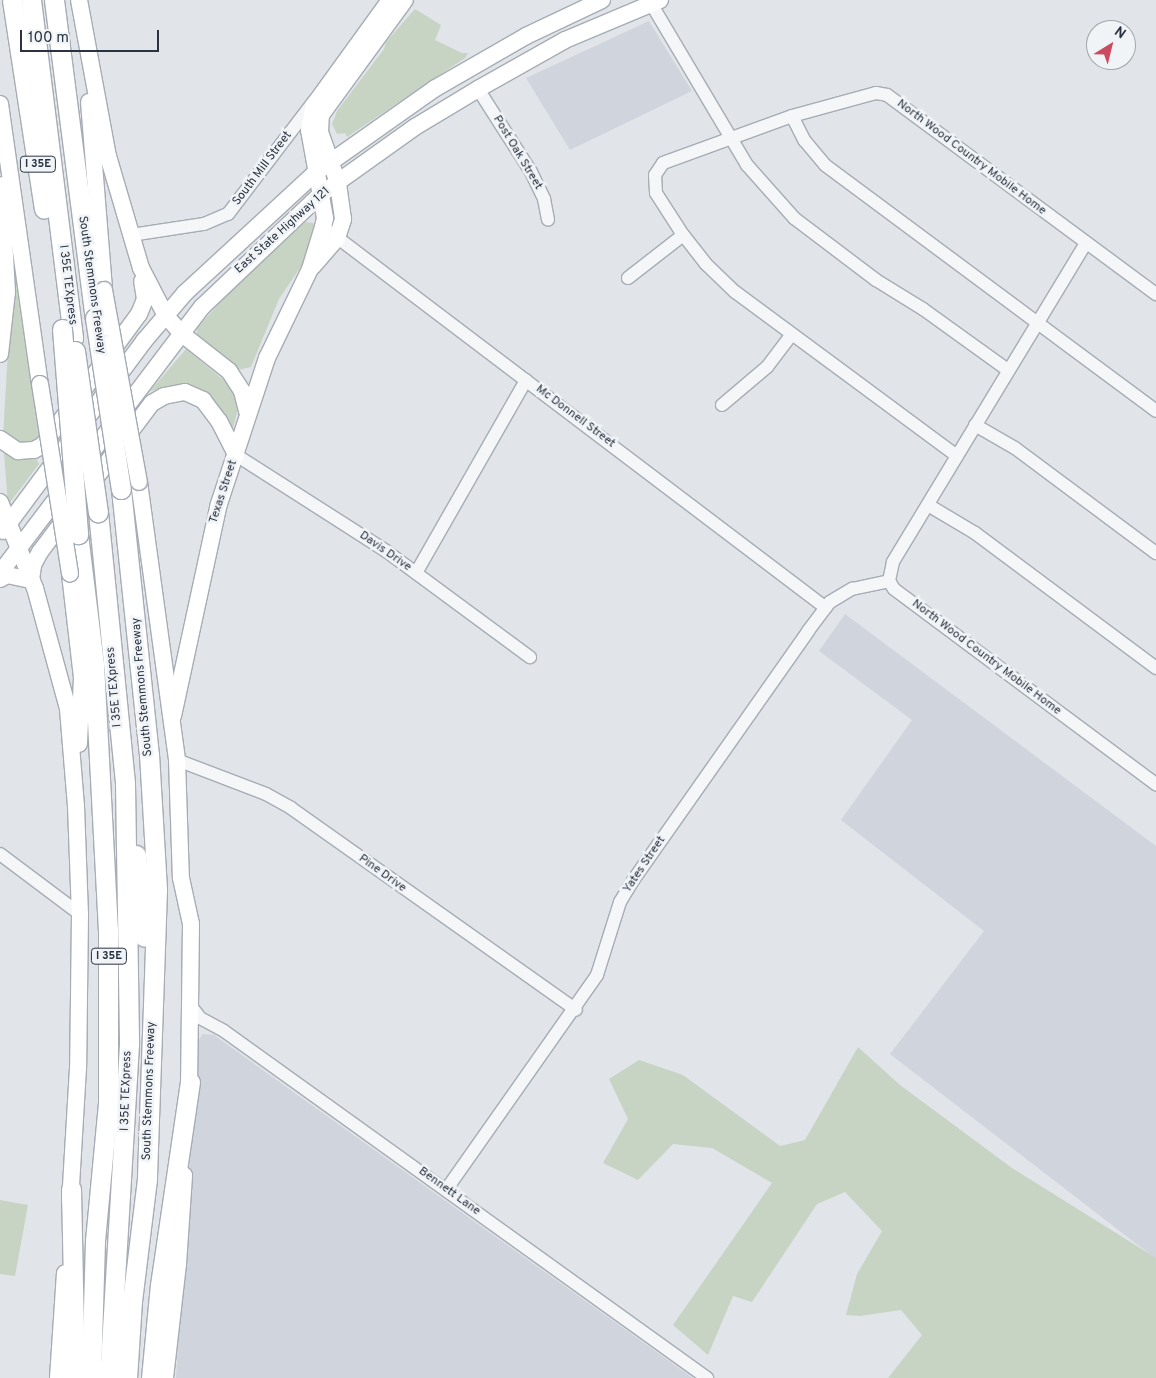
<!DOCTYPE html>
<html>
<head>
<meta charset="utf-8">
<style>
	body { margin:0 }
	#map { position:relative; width:1156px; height:1378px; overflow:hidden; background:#e1e5ea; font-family:Overpass,sans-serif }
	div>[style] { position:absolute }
	.built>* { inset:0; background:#d0d4dc }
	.green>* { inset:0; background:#c7d3c3 }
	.roads { filter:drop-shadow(1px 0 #a6acb4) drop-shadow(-1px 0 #a6acb4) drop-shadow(0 1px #a6acb4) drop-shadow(0 -1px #a6acb4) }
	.minor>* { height:12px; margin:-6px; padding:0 6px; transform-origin:6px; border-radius:6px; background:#f4f6f8 }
	.major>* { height:16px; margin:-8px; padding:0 8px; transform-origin:8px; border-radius:8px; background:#fff }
	.highway>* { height:19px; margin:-9.5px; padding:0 9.5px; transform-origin:9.5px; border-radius:9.5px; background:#fff }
	.bridges { filter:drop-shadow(1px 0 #a1a9b5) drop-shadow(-1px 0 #a1a9b5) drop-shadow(0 1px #a1a9b5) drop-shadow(0 -1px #a1a9b5) }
	.major-bridge>* { height:16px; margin:-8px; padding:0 8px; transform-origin:8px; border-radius:8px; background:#fff }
	.highway-bridge>* { height:19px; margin:-9.5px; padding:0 9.5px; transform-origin:9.5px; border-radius:9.5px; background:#fff }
	span { translate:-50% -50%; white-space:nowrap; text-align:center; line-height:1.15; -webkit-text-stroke:5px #f1f4f7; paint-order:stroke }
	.shield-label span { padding:1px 4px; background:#f1f4f7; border:1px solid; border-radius:4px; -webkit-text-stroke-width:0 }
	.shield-label { font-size:11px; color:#2a3341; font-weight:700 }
	.street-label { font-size:12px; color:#2a3341 }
	.north { position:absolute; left:1086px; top:20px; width:50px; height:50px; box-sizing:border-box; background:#f1f4f7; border:1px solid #a1a7ae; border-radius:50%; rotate:36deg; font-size:14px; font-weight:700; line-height:20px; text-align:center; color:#2a3341 }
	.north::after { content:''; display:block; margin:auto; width:18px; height:22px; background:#cb4a5f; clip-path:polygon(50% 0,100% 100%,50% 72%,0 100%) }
	.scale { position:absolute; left:20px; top:30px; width:139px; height:22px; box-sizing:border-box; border:2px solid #2a3341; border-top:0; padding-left:6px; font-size:15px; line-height:18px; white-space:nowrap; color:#2a3341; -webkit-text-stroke:4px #f1f4f7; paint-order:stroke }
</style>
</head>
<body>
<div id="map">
	<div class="built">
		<div style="clip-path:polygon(649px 21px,692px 91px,570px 150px,526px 78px)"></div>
		<div style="clip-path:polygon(845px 614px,1156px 846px,1156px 1259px,890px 1054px,984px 931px,841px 820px,912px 720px,819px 651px)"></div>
		<div style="clip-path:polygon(203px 1034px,214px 1035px,693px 1378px,176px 1378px,197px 1042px)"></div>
	</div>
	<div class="green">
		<div style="clip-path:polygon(415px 9px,441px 25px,435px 40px,462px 53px,468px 53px,465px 58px,347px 137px,345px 133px,337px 134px,332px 124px,337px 111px,384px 49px,386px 42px)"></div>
		<div style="clip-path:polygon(305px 222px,313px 223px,317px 228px,310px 253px,279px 299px,251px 367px,238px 370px,229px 367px,197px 335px,197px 328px,225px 297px)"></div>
		<div style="clip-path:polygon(13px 263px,39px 439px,29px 446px,3px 437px)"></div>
		<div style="clip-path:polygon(186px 349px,231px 386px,239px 405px,231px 436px,195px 390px,175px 385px,150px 391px)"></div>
		<div style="clip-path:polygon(4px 453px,13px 457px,35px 456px,39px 464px,8px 505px)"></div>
		<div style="clip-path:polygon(858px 1047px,900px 1085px,1012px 1168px,1156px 1258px,1156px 1378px,888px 1378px,922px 1335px,901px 1310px,860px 1316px,846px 1315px,857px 1274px,882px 1231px,845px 1192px,817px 1204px,752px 1302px,733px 1296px,708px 1355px,673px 1325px,772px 1183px,712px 1148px,673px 1144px,638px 1180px,603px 1163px,628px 1119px,609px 1079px,639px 1060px,683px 1075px,780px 1146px,805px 1140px)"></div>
		<div style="clip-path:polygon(0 1200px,28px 1205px,15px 1276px,0 1274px)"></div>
	</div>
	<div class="roads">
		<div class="minor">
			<div style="left:649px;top:0;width:192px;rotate:59.3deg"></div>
			<div style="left:747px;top:165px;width:71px;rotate:48.4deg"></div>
			<div style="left:794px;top:218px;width:103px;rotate:37.1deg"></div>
			<div style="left:876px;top:280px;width:55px;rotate:31.7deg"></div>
			<div style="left:923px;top:309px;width:105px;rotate:35.7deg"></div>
			<div style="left:478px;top:89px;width:98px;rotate:57.4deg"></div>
			<div style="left:531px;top:172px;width:30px;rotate:64deg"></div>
			<div style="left:544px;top:199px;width:21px;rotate:79deg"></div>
			<div style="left:792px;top:116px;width:28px;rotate:63deg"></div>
			<div style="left:805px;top:141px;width:31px;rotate:50deg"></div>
			<div style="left:825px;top:165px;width:412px;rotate:36.6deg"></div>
			<div style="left:330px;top:232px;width:622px;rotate:37.16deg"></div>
			<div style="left:131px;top:235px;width:74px;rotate:-8.6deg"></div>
			<div style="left:204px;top:224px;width:26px;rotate:-23deg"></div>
			<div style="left:228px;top:214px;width:142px;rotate:-52.7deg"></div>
			<div style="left:1086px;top:243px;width:373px;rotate:121.2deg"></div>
			<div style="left:893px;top:562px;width:19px;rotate:102deg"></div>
			<div style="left:889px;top:581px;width:9px;rotate:58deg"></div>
			<div style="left:894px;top:589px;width:327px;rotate:36.7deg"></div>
			<div style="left:628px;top:278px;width:70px;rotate:-38deg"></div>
			<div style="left:722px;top:405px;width:59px;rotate:-40.2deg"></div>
			<div style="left:767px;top:367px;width:41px;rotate:-52.9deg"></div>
			<div style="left:975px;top:425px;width:46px;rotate:29.9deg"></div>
			<div style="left:1015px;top:448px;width:176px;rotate:36.7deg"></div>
			<div style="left:236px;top:455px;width:178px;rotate:32.6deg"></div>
			<div style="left:386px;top:551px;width:179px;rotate:36.4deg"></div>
			<div style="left:957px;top:456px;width:276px;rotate:-143.5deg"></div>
			<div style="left:735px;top:292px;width:40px;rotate:-136deg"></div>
			<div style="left:706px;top:264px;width:37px;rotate:-128deg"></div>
			<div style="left:683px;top:235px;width:50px;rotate:-122.7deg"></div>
			<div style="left:656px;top:193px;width:18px;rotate:-93deg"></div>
			<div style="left:655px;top:175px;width:14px;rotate:-56deg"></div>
			<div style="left:663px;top:163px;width:137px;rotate:-20deg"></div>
			<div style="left:792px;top:116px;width:87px;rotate:-15.3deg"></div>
			<div style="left:876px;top:93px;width:11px;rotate:10deg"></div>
			<div style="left:887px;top:95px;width:335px;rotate:36.5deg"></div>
			<div style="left:928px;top:505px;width:55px;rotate:30.8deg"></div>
			<div style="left:975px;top:533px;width:226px;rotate:36.7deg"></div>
			<div style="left:416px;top:573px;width:222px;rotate:-60.3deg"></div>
			<div style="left:177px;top:760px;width:95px;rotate:20.9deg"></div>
			<div style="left:266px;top:794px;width:29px;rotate:29deg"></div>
			<div style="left:291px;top:808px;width:349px;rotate:35.3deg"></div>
			<div style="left:0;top:854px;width:100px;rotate:36.9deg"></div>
			<div style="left:191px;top:1006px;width:15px;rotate:53deg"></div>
			<div style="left:200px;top:1018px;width:27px;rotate:28deg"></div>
			<div style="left:224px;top:1031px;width:595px;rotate:35.69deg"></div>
			<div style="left:446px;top:1190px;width:263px;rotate:-54.9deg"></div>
			<div style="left:597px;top:975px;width:77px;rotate:-72.5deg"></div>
			<div style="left:620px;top:902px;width:27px;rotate:-59deg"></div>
			<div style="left:634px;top:879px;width:303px;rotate:-54.9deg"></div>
			<div style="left:808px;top:631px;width:36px;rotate:-53deg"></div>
			<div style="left:830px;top:602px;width:26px;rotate:-31deg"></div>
			<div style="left:852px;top:589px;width:38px;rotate:-12deg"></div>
		</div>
		<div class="major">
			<div style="left:79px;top:0;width:159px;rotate:79.5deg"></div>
			<div style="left:108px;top:156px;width:117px;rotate:73.6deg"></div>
			<div style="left:141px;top:268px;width:54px;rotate:62.5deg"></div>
			<div style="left:166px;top:316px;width:24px;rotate:48deg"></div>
			<div style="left:182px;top:334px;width:60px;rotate:38.2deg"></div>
			<div style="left:229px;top:371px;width:24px;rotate:57deg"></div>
			<div style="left:242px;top:391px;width:21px;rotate:76deg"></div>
			<div style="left:89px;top:102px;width:189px;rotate:85.4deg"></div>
			<div style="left:0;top:104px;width:283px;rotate:81.9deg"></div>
			<div style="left:313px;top:266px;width:37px;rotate:-49deg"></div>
			<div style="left:337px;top:238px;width:20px;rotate:-72deg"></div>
			<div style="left:343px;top:219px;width:36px;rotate:-98deg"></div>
			<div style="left:338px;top:183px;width:54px;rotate:-109.4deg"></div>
			<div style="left:320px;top:132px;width:17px;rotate:-87deg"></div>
			<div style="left:321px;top:115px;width:142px;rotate:-53.9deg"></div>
			<div style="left:0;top:354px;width:62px;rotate:-83.6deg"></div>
			<div style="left:7px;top:292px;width:107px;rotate:-93.2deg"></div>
			<div style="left:0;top:439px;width:22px;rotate:34deg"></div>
			<div style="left:18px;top:451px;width:16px;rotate:-4deg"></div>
			<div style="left:34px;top:450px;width:10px;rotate:-29deg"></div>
			<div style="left:43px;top:445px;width:162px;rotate:-53.8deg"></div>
			<div style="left:139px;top:314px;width:16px;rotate:-68deg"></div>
			<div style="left:145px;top:299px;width:18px;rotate:-99deg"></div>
			<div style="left:139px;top:482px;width:281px;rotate:82.2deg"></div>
			<div style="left:177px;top:760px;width:118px;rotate:88.1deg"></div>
			<div style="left:181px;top:878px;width:47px;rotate:77.7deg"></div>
			<div style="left:191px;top:924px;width:171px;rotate:90.7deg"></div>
			<div style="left:0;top:502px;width:93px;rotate:67.9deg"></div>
			<div style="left:35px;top:588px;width:125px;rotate:74.7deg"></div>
			<div style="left:68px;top:709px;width:97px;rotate:85.3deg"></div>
			<div style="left:76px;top:806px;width:108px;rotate:87.9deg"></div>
			<div style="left:80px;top:914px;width:154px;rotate:90.7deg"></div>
			<div style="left:78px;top:1068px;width:133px;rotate:93.4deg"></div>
			<div style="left:3px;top:531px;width:237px;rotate:-53.4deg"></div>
			<div style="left:144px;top:341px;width:63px;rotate:-49.5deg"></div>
			<div style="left:185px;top:293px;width:177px;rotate:-42.7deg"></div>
			<div style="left:315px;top:173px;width:146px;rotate:-35.2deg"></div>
			<div style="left:434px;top:89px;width:106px;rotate:-29.9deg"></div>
			<div style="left:526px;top:36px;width:84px;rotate:-25.3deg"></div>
			<div style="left:0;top:573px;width:335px;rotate:-52.8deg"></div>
			<div style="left:203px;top:306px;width:163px;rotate:-43.5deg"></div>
			<div style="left:321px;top:194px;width:115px;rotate:-35.5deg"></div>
			<div style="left:415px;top:127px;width:74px;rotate:-31.1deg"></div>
			<div style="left:478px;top:89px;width:100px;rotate:-29.4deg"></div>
			<div style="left:565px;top:40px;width:103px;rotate:-22.8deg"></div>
			<div style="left:70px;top:574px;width:104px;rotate:83.4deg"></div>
			<div style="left:82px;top:677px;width:67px;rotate:92.6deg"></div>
			<div style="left:0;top:579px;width:8px;rotate:-30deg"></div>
			<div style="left:7px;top:575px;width:25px;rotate:12deg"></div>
			<div style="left:31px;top:580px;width:15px;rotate:-82deg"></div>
			<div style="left:33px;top:565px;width:15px;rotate:-62deg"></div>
			<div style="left:40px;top:552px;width:186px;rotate:-53.1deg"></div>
			<div style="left:152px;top:403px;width:14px;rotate:-30deg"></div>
			<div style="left:164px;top:396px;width:21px;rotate:-11deg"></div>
			<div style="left:185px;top:392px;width:20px;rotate:24deg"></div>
			<div style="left:203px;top:400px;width:26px;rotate:53deg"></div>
			<div style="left:219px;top:421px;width:38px;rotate:63deg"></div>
			<div style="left:173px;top:716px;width:217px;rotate:-77.8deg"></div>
			<div style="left:219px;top:504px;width:154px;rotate:-71.8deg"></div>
			<div style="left:267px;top:358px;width:99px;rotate:-64.2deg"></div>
			<div style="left:310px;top:269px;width:44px;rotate:-72.8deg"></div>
			<div style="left:323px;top:227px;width:9px;rotate:-77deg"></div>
			<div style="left:325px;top:218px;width:89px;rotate:-100.3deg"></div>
			<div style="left:309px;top:130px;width:25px;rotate:-79deg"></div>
			<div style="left:314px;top:105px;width:130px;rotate:-54.1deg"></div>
			<div style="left:58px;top:1378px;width:105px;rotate:-86.2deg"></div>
			<div style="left:165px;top:1378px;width:115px;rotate:-83.5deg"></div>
			<div style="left:178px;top:1264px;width:89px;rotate:-86.1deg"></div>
		</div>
		<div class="highway">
			<div style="left:12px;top:0;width:211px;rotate:81.3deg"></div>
			<div style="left:31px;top:0;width:341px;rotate:82.9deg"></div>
			<div style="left:54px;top:0;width:321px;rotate:82.7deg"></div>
			<div style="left:121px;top:489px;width:266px;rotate:84deg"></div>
			<div style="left:149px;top:754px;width:136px;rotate:86.6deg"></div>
			<div style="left:157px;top:890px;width:289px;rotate:92deg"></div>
			<div style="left:147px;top:1179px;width:123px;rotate:97deg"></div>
			<div style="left:132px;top:1301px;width:77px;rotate:93.7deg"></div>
			<div style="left:98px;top:512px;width:273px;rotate:84.3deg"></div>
			<div style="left:125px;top:784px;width:260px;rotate:89.1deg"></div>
			<div style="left:129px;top:1044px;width:335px;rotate:93.4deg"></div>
			<div style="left:78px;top:534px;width:131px;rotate:83deg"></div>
			<div style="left:94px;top:664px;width:266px;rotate:87deg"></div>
			<div style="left:108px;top:930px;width:173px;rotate:90deg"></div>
			<div style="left:108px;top:1103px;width:139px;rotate:95.4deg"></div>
			<div style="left:95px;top:1241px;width:137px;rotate:91.7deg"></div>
			<div style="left:136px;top:855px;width:82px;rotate:84.4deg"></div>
			<div style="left:71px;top:1189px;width:189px;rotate:88.8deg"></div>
			<div style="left:151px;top:1378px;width:93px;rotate:-84.5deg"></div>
			<div style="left:160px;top:1285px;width:205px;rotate:-81.6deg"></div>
		</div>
	</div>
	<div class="bridges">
		<div class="major-bridge">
			<div style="left:104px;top:290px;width:195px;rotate:79.7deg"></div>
			<div style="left:40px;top:384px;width:192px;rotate:81deg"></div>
		</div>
		<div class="highway-bridge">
			<div style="left:95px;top:318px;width:173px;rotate:81.4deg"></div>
			<div style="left:62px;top:329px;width:206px;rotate:85.5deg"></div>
			<div style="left:75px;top:351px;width:163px;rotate:81.9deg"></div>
		</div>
	</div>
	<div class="shield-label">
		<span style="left:38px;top:164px">I 35E</span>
		<span style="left:109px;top:956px">I 35E</span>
	</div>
	<div class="street-label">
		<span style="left:517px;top:153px;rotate:59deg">Post Oak Street</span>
		<span style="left:971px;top:158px;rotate:37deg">North Wood Country Mobile Home</span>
		<span style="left:263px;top:169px;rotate:-53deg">South Mill Street</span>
		<span style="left:283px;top:231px;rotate:-42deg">East State Highway 121</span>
		<span style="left:67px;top:285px;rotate:83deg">I 35E TEXpress</span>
		<span style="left:91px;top:285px;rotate:82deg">South Stemmons Freeway</span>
		<span style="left:575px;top:417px;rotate:37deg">Mc Donnell Street</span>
		<span style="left:224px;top:492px;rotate:-72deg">Texas Street</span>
		<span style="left:385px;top:552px;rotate:35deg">Davis Drive</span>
		<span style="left:986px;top:658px;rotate:37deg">North Wood Country Mobile Home</span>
		<span style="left:115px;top:687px;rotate:-95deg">I 35E TEXpress</span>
		<span style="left:143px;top:687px;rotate:-95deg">South Stemmons Freeway</span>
		<span style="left:645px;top:865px;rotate:-56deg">Yates Street</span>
		<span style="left:382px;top:874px;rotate:36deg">Pine Drive</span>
		<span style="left:127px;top:1091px;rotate:-88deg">I 35E TEXpress</span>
		<span style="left:150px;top:1091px;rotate:-88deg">South Stemmons Freeway</span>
		<span style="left:449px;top:1192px;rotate:36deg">Bennett Lane</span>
	</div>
	<div class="north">N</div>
	<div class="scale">100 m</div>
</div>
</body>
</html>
